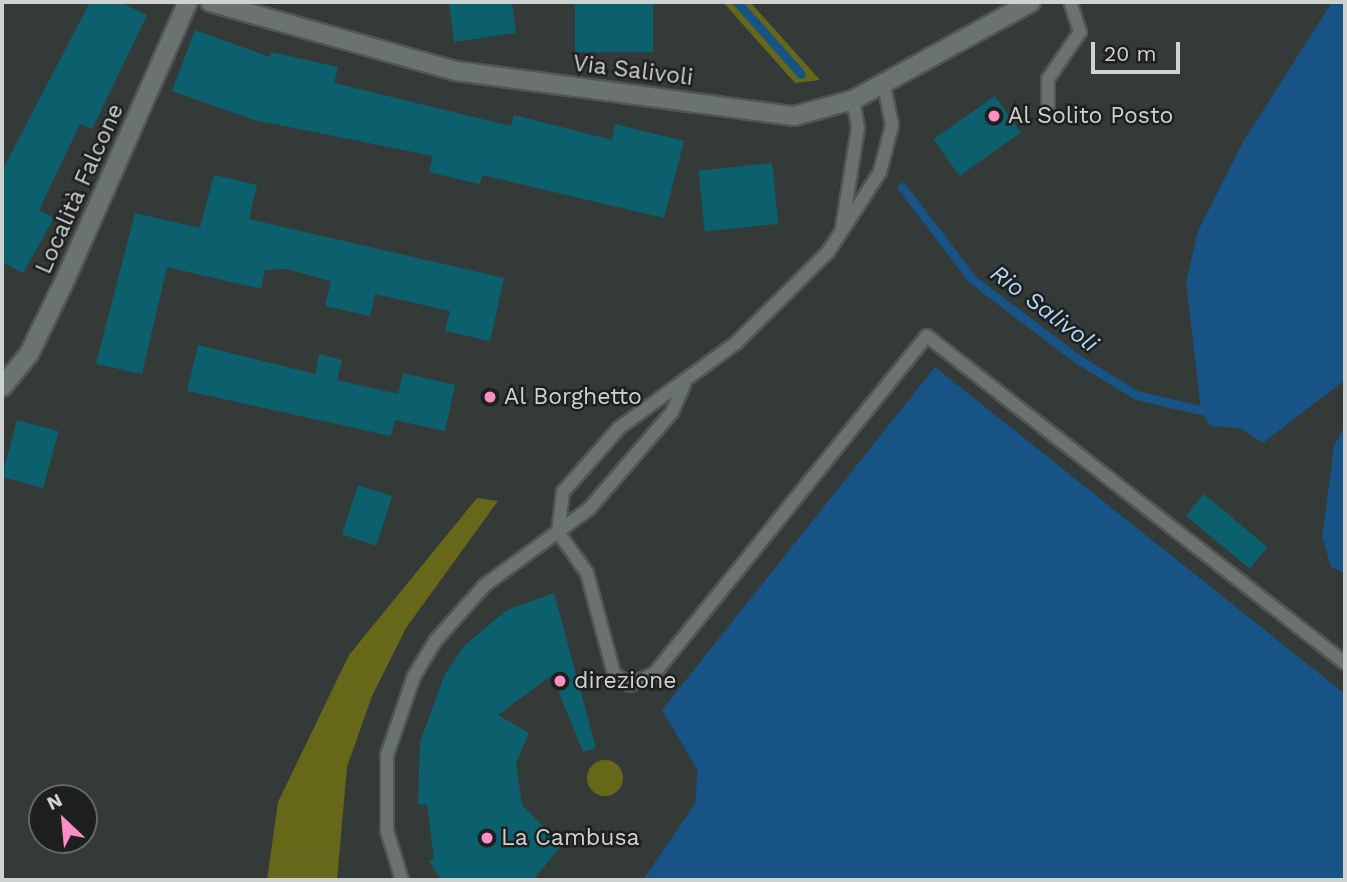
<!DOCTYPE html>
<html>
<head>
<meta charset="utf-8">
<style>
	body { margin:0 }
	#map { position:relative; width:1347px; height:882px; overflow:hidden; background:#333a38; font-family:"Work Sans",sans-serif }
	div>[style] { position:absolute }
	.green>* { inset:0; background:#676719 }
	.round { border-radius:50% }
	.water>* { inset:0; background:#175485 }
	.pier>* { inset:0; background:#333a38 }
	.stream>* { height:9px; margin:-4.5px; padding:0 4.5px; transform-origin:4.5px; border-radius:4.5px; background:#175485 }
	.building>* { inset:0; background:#0c606e; transform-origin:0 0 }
	.roads { filter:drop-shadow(2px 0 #515654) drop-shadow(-2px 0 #515654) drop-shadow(0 2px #515654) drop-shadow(0 -2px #515654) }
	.service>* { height:12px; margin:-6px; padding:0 6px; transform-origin:6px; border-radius:6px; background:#6b7371 }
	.minor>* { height:18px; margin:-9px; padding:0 9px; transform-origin:9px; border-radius:9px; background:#6b7371 }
	.dots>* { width:19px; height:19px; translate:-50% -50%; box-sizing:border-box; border:4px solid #1d201f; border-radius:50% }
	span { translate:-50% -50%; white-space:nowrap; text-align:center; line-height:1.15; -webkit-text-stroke:5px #1d201f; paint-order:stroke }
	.street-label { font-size:23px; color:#ced2d1 }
	.poi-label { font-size:23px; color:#ced2d1 }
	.left { translate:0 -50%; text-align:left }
	.water-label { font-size:24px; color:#b1d6f8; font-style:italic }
	.frame { position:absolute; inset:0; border:4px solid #ced2d1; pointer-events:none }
	.north { position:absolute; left:28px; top:784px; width:70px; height:70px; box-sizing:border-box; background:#1d201f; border:2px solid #646766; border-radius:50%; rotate:334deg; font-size:19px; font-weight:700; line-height:28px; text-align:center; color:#ced2d1 }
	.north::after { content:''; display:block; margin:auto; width:24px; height:32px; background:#fb8fc4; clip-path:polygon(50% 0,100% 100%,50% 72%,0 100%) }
	.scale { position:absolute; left:1091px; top:42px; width:89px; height:32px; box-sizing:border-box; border:4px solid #ced2d1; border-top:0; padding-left:9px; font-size:21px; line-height:24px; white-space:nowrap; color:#ced2d1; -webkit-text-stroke:5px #1d201f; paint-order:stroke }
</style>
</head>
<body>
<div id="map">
	<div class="green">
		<div style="clip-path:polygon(723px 2px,750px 2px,820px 80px,795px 83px)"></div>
		<div style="clip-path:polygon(477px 498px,498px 501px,406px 628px,372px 696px,347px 767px,337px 880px,267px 880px,278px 802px,349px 655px)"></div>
		<div class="round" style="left:587px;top:760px;width:36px;height:36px"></div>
	</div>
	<div class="water">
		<div style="clip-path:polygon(1332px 2px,1345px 2px,1345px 380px,1263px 443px,1240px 428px,1210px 426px,1201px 410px,1186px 282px,1198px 231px,1243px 142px)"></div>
		<div style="clip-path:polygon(935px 367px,1345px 694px,1345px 880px,643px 880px,696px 802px,697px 769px,662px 710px)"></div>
		<div style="clip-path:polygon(1345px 426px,1345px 573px,1331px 567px,1322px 537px,1334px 445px)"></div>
	</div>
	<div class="pier">
		<div style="clip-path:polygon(1345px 423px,1334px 445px,1322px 537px,1331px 567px,1345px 576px,1328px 569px,1318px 537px,1330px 444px)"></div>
	</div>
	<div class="stream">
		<div style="left:737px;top:2px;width:96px;rotate:48.4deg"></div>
		<div style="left:902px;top:187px;width:116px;rotate:52.7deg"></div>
		<div style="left:972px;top:279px;width:131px;rotate:37.2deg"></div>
		<div style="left:1076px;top:358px;width:70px;rotate:31.7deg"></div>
		<div style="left:1136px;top:395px;width:67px;rotate:13deg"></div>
	</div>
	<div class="building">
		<div style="clip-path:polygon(90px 2px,120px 2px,147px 15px,92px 129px,80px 124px,39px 210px,54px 218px,23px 273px,2px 262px,2px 171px)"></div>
		<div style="clip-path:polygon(449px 2px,512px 2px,516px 33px,454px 42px)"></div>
		<div style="left:575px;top:2px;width:78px;height:50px"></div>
		<div style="clip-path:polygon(195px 30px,270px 57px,271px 52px,338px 67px,334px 83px,511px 126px,514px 115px,612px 140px,615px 124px,684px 141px,664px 218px,482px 175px,480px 184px,429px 172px,433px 156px,254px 120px,172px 91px)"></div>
		<div style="left:995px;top:96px;width:45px;height:75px;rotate:55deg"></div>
		<div style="left:772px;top:163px;width:61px;height:74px;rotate:84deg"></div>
		<div style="clip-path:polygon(214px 175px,257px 185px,249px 219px,504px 278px,490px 341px,445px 331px,450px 311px,375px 294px,370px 316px,325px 306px,331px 281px,286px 269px,265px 270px,261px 289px,167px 267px,142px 374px,96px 364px,135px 213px,200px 228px)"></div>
		<div style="clip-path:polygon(198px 345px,315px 374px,319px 354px,342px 360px,337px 380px,398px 394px,403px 373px,455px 385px,445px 431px,395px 420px,391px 436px,187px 391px)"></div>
		<div style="left:17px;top:420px;width:43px;height:59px;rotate:15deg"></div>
		<div style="left:358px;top:485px;width:36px;height:52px;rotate:18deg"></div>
		<div style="left:1204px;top:494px;width:83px;height:28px;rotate:40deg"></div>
		<div style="clip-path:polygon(554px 593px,596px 748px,583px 752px,552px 675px,498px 715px,529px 733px,516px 763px,522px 805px,562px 845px,533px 880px,441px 880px,429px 861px,434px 858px,427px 804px,418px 805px,420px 742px,445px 674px,465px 645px,507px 610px)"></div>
	</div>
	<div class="roads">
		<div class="service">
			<div style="left:884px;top:85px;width:41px;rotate:78.7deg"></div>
			<div style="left:892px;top:125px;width:49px;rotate:104.3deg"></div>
			<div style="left:880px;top:172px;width:95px;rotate:123deg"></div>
			<div style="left:828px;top:252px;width:129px;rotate:135.3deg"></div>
			<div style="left:736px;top:343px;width:145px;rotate:144deg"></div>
			<div style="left:619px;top:428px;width:85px;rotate:131.2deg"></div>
			<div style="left:563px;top:492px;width:40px;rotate:97.1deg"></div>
			<div style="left:558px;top:532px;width:50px;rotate:54.7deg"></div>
			<div style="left:587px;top:573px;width:105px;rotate:75deg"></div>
			<div style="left:614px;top:674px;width:19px;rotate:35deg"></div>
			<div style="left:630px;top:685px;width:26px;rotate:-25deg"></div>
			<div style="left:654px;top:674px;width:434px;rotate:-51.1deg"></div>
			<div style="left:927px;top:336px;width:531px;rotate:38.04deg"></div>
			<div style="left:1048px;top:105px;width:26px;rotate:-90deg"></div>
			<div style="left:1048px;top:79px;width:57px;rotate:-55.8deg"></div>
			<div style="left:1080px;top:32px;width:32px;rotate:-108deg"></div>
			<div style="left:842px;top:228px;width:101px;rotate:-80.9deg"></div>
			<div style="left:858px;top:128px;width:28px;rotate:-100deg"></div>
			<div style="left:402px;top:880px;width:51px;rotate:-107deg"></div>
			<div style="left:387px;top:831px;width:76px;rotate:-90deg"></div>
			<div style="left:387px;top:755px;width:83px;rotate:-71.1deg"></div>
			<div style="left:414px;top:676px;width:42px;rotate:-58.6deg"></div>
			<div style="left:436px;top:640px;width:74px;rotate:-48.3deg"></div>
			<div style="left:485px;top:585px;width:129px;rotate:-36.2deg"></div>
			<div style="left:589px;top:509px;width:128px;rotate:-49.4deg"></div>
			<div style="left:672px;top:412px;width:30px;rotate:-66deg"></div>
		</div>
		<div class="minor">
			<div style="left:210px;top:2px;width:255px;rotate:15.7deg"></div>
			<div style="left:456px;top:71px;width:341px;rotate:7.6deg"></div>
			<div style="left:794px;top:116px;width:61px;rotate:-15.2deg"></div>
			<div style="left:853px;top:100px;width:203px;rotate:-28.8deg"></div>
			<div style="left:2px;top:387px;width:43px;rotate:-50.7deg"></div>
			<div style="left:29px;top:354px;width:85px;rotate:-64deg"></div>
			<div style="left:66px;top:278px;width:302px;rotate:-66.2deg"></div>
		</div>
	</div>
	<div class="dots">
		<div style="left:994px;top:116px;background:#fb8fc4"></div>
		<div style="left:490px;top:397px;background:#fb8fc4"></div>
		<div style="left:560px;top:681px;background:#fb8fc4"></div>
		<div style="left:487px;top:838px;background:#fb8fc4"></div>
	</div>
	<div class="street-label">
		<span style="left:633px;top:71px;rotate:7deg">Via Salivoli</span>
		<span style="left:80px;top:189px;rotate:-66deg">Località Falcone</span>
	</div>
	<div class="poi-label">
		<span class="left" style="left:1008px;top:116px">Al Solito Posto</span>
		<span class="left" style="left:504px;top:397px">Al Borghetto</span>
		<span class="left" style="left:574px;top:681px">direzione</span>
		<span class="left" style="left:501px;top:838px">La Cambusa</span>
	</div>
	<div class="water-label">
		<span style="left:1044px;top:309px;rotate:37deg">Rio Salivoli</span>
	</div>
	<div class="frame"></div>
	<div class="north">N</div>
	<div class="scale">20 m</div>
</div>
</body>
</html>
